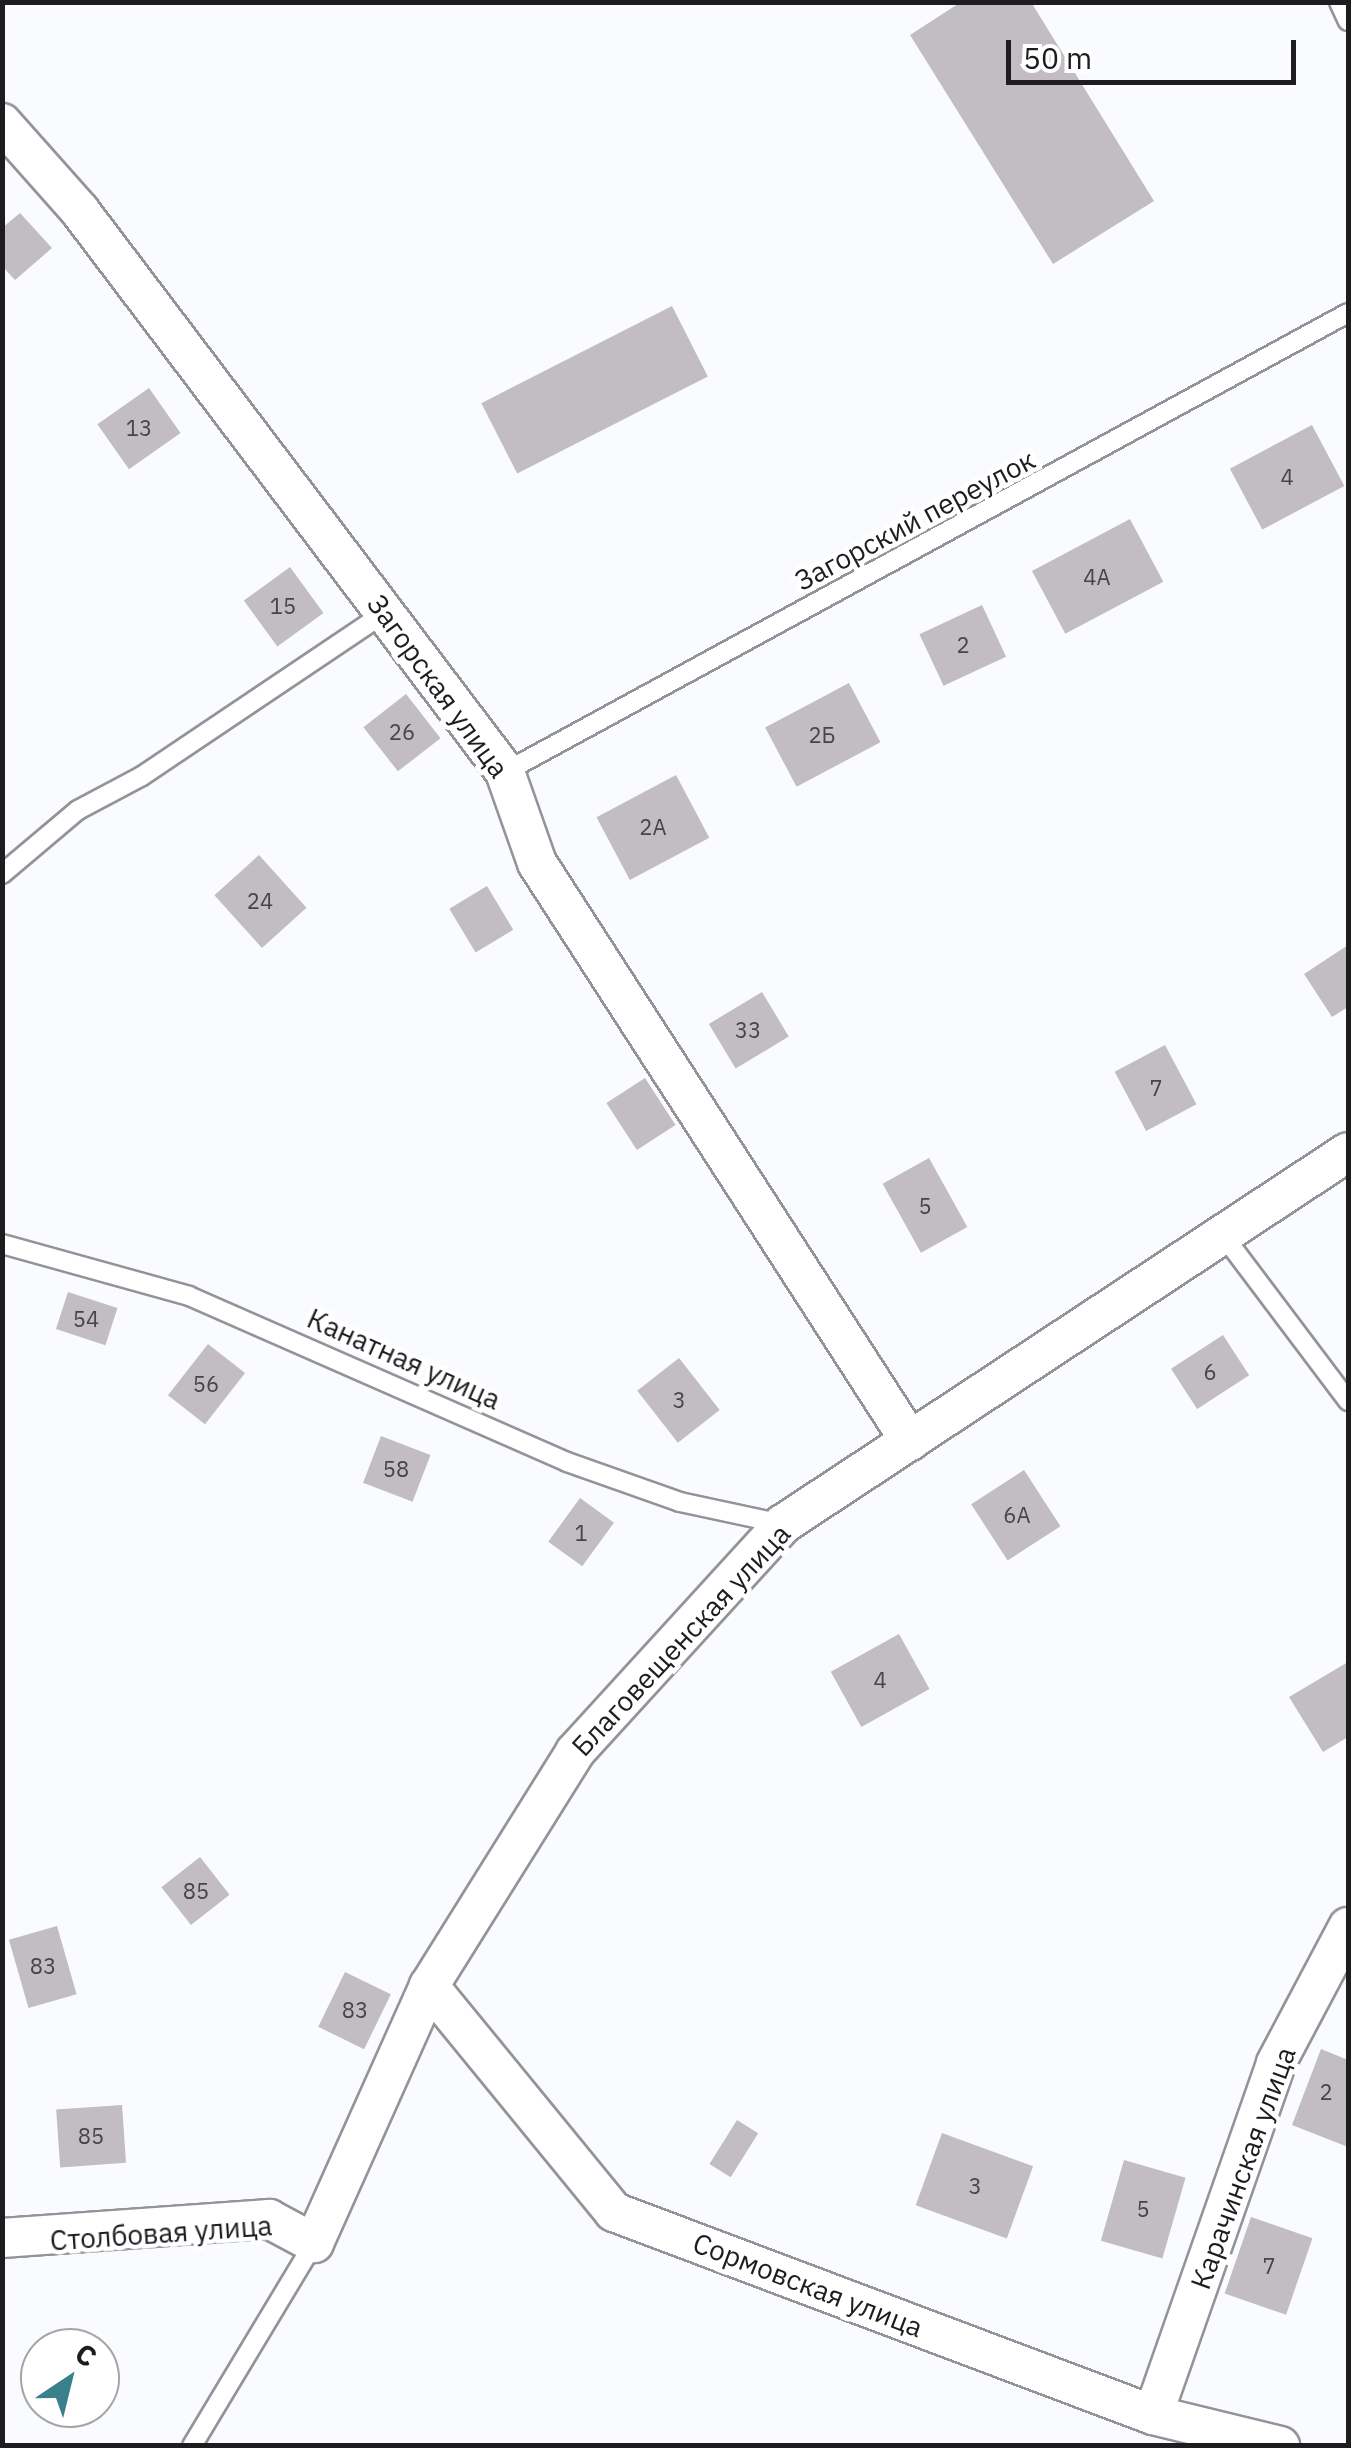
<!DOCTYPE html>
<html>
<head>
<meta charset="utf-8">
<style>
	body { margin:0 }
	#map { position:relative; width:1351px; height:2448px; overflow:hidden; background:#fafbff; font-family:"IBM Plex Sans",sans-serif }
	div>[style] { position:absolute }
	.building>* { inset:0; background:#c1bdc2; transform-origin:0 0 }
	.roads { filter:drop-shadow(2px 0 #939399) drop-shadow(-2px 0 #939399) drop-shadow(0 2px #939399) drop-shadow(0 -2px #939399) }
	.service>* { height:18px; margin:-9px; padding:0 9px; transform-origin:9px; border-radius:9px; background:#fff }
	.minor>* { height:38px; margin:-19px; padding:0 19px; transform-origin:19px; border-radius:19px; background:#fff }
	span { translate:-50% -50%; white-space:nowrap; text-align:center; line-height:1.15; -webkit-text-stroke:9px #fff; paint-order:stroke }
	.number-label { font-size:22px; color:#464548 }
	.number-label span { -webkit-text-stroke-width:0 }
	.street-label { font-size:28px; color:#1d1d20 }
	.frame { position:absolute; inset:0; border:5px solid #1d1d20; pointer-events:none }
	.north { position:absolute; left:20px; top:2328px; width:100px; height:100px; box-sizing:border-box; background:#fff; border:2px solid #a5a5a6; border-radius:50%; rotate:35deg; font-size:28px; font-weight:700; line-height:40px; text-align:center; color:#1d1d20 }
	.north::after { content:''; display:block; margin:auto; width:35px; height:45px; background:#3a808c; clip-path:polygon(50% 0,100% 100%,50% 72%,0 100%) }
	.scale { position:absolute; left:1006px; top:40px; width:290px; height:45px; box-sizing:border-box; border:5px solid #1d1d20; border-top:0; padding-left:12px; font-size:30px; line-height:35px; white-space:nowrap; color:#1d1d20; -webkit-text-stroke:8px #fff; paint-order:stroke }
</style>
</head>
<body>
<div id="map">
	<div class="building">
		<div style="clip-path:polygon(961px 2px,1031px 2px,1154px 201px,1053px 264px,910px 35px)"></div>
		<div style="clip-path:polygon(20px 213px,52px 248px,15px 280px,2px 266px,2px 228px)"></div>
		<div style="left:672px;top:306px;width:79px;height:214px;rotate:63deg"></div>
		<div style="left:149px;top:388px;width:55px;height:63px;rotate:55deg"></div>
		<div style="left:1312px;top:425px;width:69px;height:93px;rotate:62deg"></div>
		<div style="left:1130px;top:519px;width:71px;height:111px;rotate:62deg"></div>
		<div style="left:290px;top:567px;width:57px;height:57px;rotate:54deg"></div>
		<div style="left:982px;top:605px;width:57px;height:69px;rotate:65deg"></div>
		<div style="left:849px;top:683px;width:67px;height:95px;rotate:62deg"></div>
		<div style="left:406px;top:694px;width:56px;height:54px;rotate:52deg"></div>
		<div style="left:676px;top:775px;width:71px;height:90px;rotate:62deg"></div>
		<div style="left:259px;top:855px;width:71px;height:60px;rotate:48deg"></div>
		<div style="left:487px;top:886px;width:51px;height:44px;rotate:59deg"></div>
		<div style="clip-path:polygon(1348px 945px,1348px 1007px,1332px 1017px,1304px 974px)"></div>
		<div style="left:762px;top:992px;width:52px;height:62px;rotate:59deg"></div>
		<div style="left:1165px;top:1045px;width:67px;height:57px;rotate:62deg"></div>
		<div style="left:645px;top:1078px;width:56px;height:46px;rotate:57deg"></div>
		<div style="left:929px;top:1158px;width:79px;height:53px;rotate:61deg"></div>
		<div style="left:68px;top:1292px;width:52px;height:39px;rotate:18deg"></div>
		<div style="left:1223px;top:1335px;width:48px;height:62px;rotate:57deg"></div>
		<div style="left:208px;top:1344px;width:47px;height:65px;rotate:38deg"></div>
		<div style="left:679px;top:1358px;width:66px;height:53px;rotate:52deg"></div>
		<div style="left:381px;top:1436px;width:53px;height:50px;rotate:21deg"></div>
		<div style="left:1024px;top:1470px;width:67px;height:63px;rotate:57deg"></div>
		<div style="left:580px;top:1498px;width:42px;height:54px;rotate:36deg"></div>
		<div style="left:899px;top:1634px;width:63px;height:78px;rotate:61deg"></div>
		<div style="clip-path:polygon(1348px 1662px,1348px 1737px,1323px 1752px,1289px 1697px)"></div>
		<div style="left:200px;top:1857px;width:48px;height:49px;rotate:52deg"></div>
		<div style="left:57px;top:1926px;width:71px;height:50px;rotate:74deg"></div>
		<div style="left:345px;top:1972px;width:51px;height:61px;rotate:26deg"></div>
		<div style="clip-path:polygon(1321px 2049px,1348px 2060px,1348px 2147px,1292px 2125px)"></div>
		<div style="left:122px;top:2105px;width:58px;height:66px;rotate:86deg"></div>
		<div style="left:737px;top:2120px;width:25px;height:52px;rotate:32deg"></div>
		<div style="left:942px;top:2133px;width:97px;height:77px;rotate:20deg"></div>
		<div style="left:1124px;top:2160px;width:64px;height:84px;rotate:16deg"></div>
		<div style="left:1251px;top:2217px;width:65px;height:81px;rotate:19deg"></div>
	</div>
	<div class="roads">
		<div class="service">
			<div style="left:1339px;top:2px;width:21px;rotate:65deg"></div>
			<div style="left:505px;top:772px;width:960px;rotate:-28.57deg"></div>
			<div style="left:2px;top:874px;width:99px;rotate:-40.1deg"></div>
			<div style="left:78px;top:810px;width:72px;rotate:-28deg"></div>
			<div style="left:142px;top:776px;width:293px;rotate:-33.9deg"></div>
			<div style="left:1223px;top:1235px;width:208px;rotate:53deg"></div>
			<div style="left:2px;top:1244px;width:194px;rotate:15.5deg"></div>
			<div style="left:189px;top:1296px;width:413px;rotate:23.7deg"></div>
			<div style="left:567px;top:1462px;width:120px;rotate:19.5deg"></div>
			<div style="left:680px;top:1502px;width:105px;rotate:12.1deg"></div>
			<div style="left:192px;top:2446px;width:237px;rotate:-59deg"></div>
		</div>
		<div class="minor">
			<div style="left:2px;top:123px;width:118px;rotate:48.4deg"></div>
			<div style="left:80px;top:211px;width:704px;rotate:52.85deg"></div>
			<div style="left:505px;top:772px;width:96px;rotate:70.6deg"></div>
			<div style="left:537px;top:863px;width:688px;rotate:57.16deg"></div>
			<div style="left:429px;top:1986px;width:292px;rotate:50.7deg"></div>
			<div style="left:614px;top:2212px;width:576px;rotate:20.64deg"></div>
			<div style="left:1153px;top:2415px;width:131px;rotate:13.7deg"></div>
			<div style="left:2px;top:2238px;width:268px;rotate:-4.1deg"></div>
			<div style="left:269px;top:2219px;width:51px;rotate:28.1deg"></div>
			<div style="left:314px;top:2243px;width:282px;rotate:-65.9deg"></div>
			<div style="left:429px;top:1986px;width:276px;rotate:-58deg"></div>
			<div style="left:575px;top:1752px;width:309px;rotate:-47.6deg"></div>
			<div style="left:783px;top:1524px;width:676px;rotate:-33.36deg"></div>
			<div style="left:1153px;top:2415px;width:373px;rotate:-70.7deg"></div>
			<div style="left:1276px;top:2063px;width:154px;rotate:-62.1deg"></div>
		</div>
	</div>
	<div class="number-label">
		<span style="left:139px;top:428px">13</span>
		<span style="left:1287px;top:477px">4</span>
		<span style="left:1097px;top:577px">4А</span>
		<span style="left:283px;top:606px">15</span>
		<span style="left:963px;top:645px">2</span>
		<span style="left:402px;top:732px">26</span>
		<span style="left:822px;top:735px">2Б</span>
		<span style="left:653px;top:827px">2А</span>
		<span style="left:260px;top:901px">24</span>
		<span style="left:748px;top:1030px">33</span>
		<span style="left:1156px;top:1088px">7</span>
		<span style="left:925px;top:1206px">5</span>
		<span style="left:86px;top:1319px">54</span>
		<span style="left:1210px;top:1372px">6</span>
		<span style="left:206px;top:1384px">56</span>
		<span style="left:679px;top:1400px">3</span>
		<span style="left:396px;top:1469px">58</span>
		<span style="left:1017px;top:1515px">6А</span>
		<span style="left:581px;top:1533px">1</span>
		<span style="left:880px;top:1680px">4</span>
		<span style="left:196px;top:1891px">85</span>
		<span style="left:43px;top:1966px">83</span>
		<span style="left:355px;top:2010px">83</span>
		<span style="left:1326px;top:2092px">2</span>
		<span style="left:91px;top:2136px">85</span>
		<span style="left:975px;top:2186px">3</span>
		<span style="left:1143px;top:2209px">5</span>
		<span style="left:1269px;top:2266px">7</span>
	</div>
	<div class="street-label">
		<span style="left:915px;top:520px;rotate:-28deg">Загорский переулок</span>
		<span style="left:438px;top:686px;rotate:54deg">Загорская улица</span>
		<span style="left:404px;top:1359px;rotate:24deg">Канатная улица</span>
		<span style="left:681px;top:1640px;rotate:-47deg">Благовещенская улица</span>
		<span style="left:1243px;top:2168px;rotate:-70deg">Карачинская улица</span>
		<span style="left:161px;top:2233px;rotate:-4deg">Столбовая улица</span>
		<span style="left:808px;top:2285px;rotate:21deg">Сормовская улица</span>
	</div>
	<div class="frame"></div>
	<div class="north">С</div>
	<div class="scale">50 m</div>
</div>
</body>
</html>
